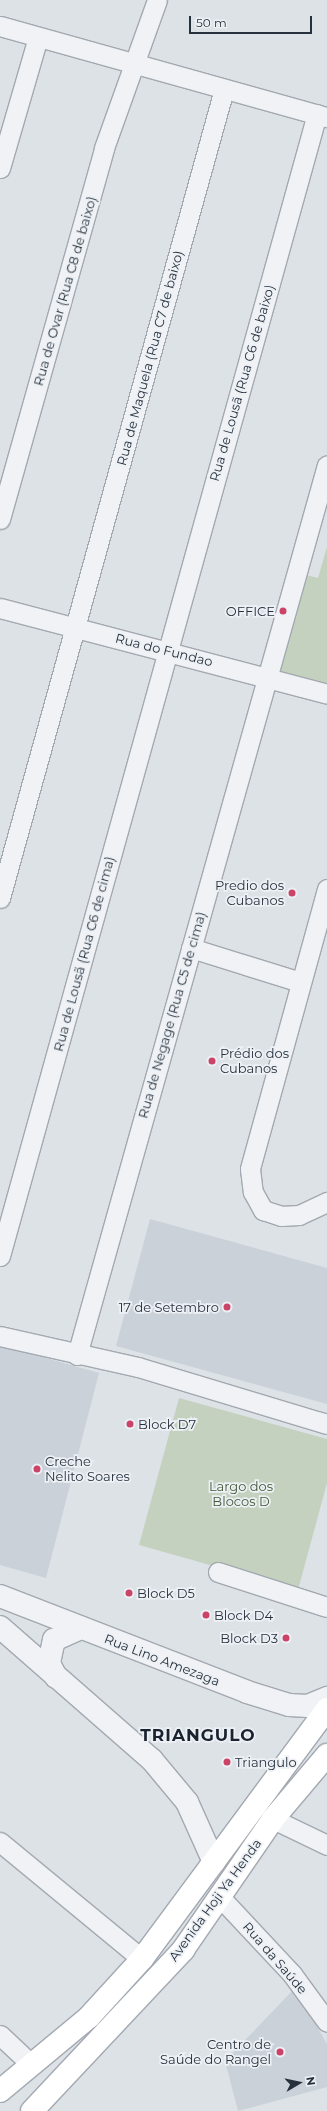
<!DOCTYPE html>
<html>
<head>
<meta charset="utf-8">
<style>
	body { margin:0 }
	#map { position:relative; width:327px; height:2111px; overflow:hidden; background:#dde2e7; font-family:Montserrat,sans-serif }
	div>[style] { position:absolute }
	.built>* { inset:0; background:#cbd1d9 }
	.green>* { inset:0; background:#c5d1bf }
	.roads { filter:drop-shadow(1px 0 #a3a9b1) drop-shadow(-1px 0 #a3a9b1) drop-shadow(0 1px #a3a9b1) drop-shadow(0 -1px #a3a9b1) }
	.minor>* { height:19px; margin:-9.5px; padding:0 9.5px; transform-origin:9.5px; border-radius:9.5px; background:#f0f2f5 }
	.tertiary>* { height:22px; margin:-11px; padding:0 11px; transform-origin:11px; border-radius:11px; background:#f0f2f5 }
	.secondary>* { height:22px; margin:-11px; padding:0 11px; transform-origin:11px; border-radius:11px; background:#fff }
	.dots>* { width:11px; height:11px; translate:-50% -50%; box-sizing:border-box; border:2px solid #edf1f5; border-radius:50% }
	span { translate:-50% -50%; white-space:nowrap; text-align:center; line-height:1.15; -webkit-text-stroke:3.5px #edf1f5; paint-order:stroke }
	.street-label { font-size:13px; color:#27313d }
	.poi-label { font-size:13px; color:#27313d }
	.right { translate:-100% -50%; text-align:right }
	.left { translate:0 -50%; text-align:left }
	.park-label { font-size:13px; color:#3f5835 }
	.district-label { font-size:17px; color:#19222e; font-weight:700; letter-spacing:1px }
	.north { position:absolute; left:279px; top:2063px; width:40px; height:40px; -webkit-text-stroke:3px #edf1f5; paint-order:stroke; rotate:81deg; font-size:11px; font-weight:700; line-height:16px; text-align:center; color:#27313d }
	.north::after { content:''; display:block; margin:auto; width:14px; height:18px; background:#27313d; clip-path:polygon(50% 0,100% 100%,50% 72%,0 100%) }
	.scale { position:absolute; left:189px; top:16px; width:123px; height:18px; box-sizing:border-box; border:2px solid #27313d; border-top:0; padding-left:5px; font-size:12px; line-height:14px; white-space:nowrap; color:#27313d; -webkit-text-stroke:3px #edf1f5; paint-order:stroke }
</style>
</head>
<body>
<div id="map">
	<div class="built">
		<div style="clip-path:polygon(150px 1219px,327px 1268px,327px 1404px,116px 1346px)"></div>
		<div style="clip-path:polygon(0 1345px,99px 1373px,46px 1578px,0 1565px)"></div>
		<div style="clip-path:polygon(295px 1988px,327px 2044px,327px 2087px,238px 2111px,225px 2061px)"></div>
	</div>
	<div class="green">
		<div style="clip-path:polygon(327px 547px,327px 687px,275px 672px,302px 574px,318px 578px)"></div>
		<div style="clip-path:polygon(179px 1398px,327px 1439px,327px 1483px,298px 1590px,139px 1545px)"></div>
	</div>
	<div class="roads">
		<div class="minor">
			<div style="left:0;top:26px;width:339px;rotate:15.6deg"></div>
			<div style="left:0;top:168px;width:136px;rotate:-73.8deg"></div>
			<div style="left:0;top:519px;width:385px;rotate:-74.3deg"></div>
			<div style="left:104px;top:148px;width:157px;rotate:-70.3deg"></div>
			<div style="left:0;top:608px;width:338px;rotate:14.7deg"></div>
			<div style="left:327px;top:889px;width:290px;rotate:105.4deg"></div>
			<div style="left:250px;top:1169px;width:23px;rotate:83deg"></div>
			<div style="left:253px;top:1192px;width:21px;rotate:61deg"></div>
			<div style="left:263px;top:1210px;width:19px;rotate:18deg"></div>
			<div style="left:281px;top:1216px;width:18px;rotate:-3deg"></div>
			<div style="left:299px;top:1215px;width:31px;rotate:-25deg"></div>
			<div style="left:0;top:898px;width:839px;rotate:-74.52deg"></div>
			<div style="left:191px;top:948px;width:114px;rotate:17.3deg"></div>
			<div style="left:0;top:1256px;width:1185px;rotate:-74.49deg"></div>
			<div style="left:0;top:1336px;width:141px;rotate:12.7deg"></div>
			<div style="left:138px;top:1367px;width:197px;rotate:16.8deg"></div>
			<div style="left:77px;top:1355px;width:924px;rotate:-74.31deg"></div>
			<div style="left:218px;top:1572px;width:114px;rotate:17.8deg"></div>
			<div style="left:273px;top:1819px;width:60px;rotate:25.7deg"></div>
			<div style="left:0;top:1842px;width:184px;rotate:39.5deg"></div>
			<div style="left:219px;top:1896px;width:107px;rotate:46.9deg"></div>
			<div style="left:292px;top:1974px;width:59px;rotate:53.9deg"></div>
			<div style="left:0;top:2035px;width:44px;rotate:43.2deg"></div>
		</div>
		<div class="tertiary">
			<div style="left:0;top:1596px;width:265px;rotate:21.2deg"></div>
			<div style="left:247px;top:1692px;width:44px;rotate:17.2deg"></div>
			<div style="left:289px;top:1705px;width:19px;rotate:3deg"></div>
			<div style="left:308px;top:1706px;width:21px;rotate:-23deg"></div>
			<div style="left:0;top:1627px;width:202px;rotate:41.2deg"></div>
			<div style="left:152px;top:1760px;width:55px;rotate:50.2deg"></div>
			<div style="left:187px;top:1802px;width:66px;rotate:65.8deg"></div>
			<div style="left:56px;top:1677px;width:16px;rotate:-117deg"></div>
			<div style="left:49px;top:1663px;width:24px;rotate:-78deg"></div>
			<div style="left:54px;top:1640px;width:30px;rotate:-24deg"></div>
		</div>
		<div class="secondary">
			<div style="left:0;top:2091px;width:116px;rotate:-39.7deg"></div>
			<div style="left:89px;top:2017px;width:79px;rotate:-47.6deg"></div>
			<div style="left:142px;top:1959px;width:311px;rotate:-53.5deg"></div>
			<div style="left:32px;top:2111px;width:221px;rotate:-46.8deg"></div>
			<div style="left:183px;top:1950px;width:159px;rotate:-55.5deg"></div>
			<div style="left:273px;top:1819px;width:84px;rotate:-49.8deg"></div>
		</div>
	</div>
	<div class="dots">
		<div style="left:283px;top:611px;background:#cb4366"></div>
		<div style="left:292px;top:893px;background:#cb4366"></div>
		<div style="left:212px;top:1061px;background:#cb4366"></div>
		<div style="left:227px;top:1307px;background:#cb4366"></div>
		<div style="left:130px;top:1424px;background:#cb4366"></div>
		<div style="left:37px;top:1469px;background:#cb4366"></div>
		<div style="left:129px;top:1593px;background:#cb4366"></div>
		<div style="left:206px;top:1615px;background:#cb4366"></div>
		<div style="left:286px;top:1638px;background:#cb4366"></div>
		<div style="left:227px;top:1762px;background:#cb4366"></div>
		<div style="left:280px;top:2052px;background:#cb4366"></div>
	</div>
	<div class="street-label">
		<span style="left:65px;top:291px;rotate:-74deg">Rua de Ovar (Rua C8 de baixo)</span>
		<span style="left:150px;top:358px;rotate:-75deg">Rua de Maquela (Rua C7 de baixo)</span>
		<span style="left:242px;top:383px;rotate:-74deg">Rua de Lousã (Rua C6 de baixo)</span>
		<span style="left:164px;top:650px;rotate:14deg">Rua do Fundao</span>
		<span style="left:84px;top:954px;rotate:-75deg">Rua de Lousã (Rua C6 de cima)</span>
		<span style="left:172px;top:1015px;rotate:-74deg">Rua de Negage (Rua C5 de cima)</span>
		<span style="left:162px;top:1660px;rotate:21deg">Rua Lino Amezaga</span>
		<span style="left:215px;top:1900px;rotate:-54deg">Avenida Hoji Ya Henda</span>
		<span style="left:275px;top:1958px;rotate:49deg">Rua da Saúde</span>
	</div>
	<div class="poi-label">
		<span class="right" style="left:275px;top:611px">OFFICE</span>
		<span class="right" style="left:284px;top:893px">Predio dos<br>Cubanos</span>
		<span class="left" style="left:220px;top:1061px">Prédio dos<br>Cubanos</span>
		<span class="right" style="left:219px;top:1307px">17 de Setembro</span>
		<span class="left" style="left:138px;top:1424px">Block D7</span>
		<span class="left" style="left:45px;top:1469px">Creche<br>Nelito Soares</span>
		<span class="left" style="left:137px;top:1593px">Block D5</span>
		<span class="left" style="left:214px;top:1615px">Block D4</span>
		<span class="right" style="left:278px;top:1638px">Block D3</span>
		<span class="left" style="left:235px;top:1762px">Triangulo</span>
		<span class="right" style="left:271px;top:2052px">Centro de<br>Saúde do Rangel</span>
	</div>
	<div class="park-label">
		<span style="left:241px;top:1494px">Largo dos<br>Blocos D</span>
	</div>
	<div class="district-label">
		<span style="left:198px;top:1736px">TRIANGULO</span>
	</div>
	<div class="north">N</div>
	<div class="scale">50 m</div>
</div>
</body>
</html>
